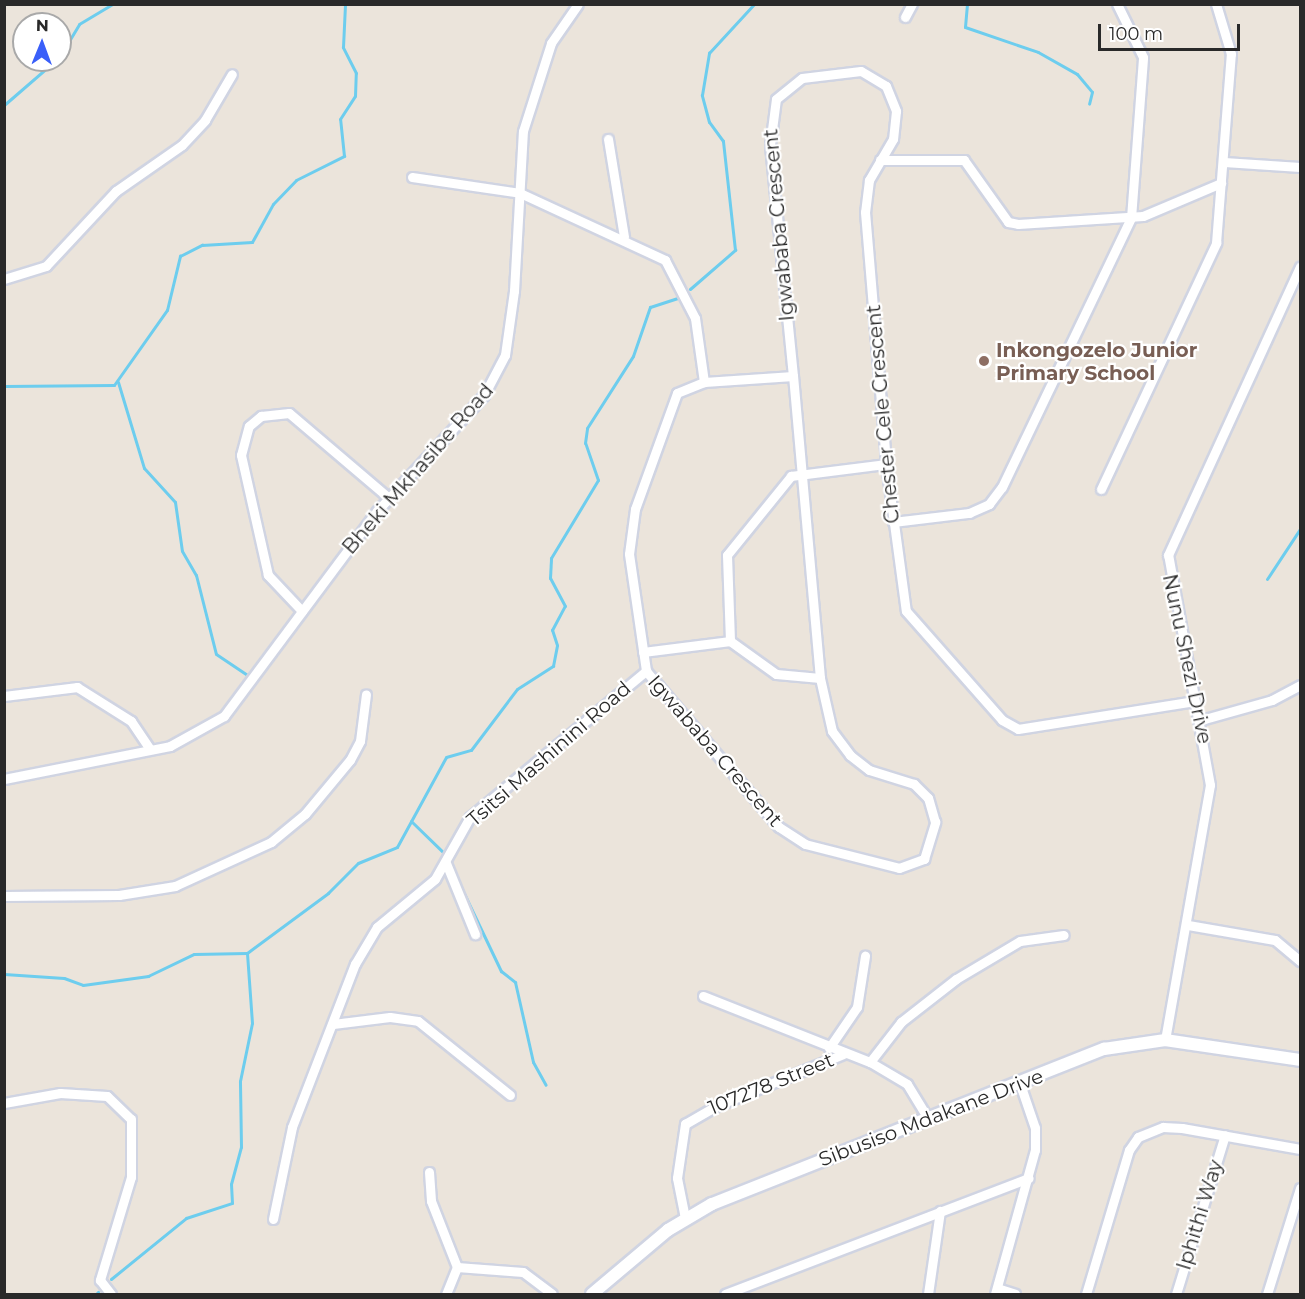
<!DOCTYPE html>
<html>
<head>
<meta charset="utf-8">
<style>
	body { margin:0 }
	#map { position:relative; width:1305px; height:1299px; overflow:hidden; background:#ebe4db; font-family:Montserrat,sans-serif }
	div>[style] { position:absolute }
	.stream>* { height:3px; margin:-1.5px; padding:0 1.5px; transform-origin:1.5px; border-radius:1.5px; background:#6dcdee }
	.roads { filter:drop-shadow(2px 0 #d0d4e2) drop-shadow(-2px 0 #d0d4e2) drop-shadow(0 2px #d0d4e2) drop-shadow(0 -2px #d0d4e2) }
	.minor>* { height:9px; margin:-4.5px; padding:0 4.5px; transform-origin:4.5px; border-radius:4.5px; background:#fff }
	.tertiary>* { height:12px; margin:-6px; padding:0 6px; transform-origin:6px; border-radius:6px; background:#fff }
	.dots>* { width:16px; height:16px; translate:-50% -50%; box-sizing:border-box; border:3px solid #fff; border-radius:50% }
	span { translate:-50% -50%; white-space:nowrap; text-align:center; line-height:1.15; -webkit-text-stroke:4.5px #fff; paint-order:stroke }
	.street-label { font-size:20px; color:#292929 }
	.education-label { font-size:20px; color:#785e54; font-weight:700 }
	.left { translate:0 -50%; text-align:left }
	.frame { position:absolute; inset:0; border:6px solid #292929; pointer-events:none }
	.north { position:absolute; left:12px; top:12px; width:60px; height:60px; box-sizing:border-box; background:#fff; border:2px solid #a9a9a9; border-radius:50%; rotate:1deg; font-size:16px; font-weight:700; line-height:24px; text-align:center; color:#292929 }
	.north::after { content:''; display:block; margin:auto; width:21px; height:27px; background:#3a5ff9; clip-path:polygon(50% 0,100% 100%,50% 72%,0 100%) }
	.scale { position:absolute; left:1098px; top:24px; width:142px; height:27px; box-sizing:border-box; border:3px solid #292929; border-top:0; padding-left:8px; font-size:18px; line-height:21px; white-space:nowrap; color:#292929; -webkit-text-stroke:4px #fff; paint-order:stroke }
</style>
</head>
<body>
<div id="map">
	<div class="stream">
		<div style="left:967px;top:4px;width:23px;rotate:95deg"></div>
		<div style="left:965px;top:27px;width:77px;rotate:18.9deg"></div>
		<div style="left:1038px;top:52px;width:45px;rotate:29.4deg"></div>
		<div style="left:1077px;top:74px;width:23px;rotate:50deg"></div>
		<div style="left:1092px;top:92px;width:12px;rotate:104deg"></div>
		<div style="left:60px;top:56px;width:37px;rotate:-59deg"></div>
		<div style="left:79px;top:24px;width:39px;rotate:-31deg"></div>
		<div style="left:4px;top:105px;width:69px;rotate:-40.9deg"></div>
		<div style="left:690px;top:289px;width:60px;rotate:-40.9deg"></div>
		<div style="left:735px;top:250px;width:110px;rotate:-96.3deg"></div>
		<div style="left:723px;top:141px;width:24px;rotate:-126deg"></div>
		<div style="left:709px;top:122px;width:28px;rotate:-105deg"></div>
		<div style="left:702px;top:95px;width:43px;rotate:-80.5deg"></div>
		<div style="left:709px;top:53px;width:67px;rotate:-47.4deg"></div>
		<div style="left:118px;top:382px;width:90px;rotate:73.2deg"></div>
		<div style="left:144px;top:468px;width:46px;rotate:47.6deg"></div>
		<div style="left:175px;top:502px;width:49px;rotate:81.9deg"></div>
		<div style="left:182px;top:551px;width:28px;rotate:60deg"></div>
		<div style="left:196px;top:575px;width:81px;rotate:75.8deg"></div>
		<div style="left:216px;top:654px;width:40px;rotate:34deg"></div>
		<div style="left:4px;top:386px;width:110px;rotate:-0.5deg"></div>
		<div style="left:114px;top:385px;width:92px;rotate:-54.8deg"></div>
		<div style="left:167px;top:310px;width:56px;rotate:-76.5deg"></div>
		<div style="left:180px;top:256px;width:25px;rotate:-27deg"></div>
		<div style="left:202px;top:245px;width:50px;rotate:-3.4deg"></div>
		<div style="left:252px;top:242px;width:43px;rotate:-61.1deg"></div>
		<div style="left:273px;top:204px;width:33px;rotate:-46deg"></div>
		<div style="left:296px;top:180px;width:54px;rotate:-26.6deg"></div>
		<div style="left:344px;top:156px;width:37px;rotate:-96deg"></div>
		<div style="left:340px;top:119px;width:27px;rotate:-57deg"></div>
		<div style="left:355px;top:96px;width:23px;rotate:-88deg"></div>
		<div style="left:356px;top:73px;width:29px;rotate:-117deg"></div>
		<div style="left:343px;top:47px;width:43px;rotate:-87.3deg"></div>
		<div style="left:1267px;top:579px;width:60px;rotate:-56.6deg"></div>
		<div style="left:411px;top:821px;width:50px;rotate:44.2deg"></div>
		<div style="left:458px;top:881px;width:100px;rotate:64.5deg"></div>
		<div style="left:501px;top:971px;width:18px;rotate:38deg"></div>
		<div style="left:515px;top:982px;width:82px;rotate:77.3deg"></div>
		<div style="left:533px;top:1062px;width:26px;rotate:61deg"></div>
		<div style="left:4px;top:974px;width:60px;rotate:3.8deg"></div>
		<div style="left:64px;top:978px;width:20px;rotate:20deg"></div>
		<div style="left:83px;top:985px;width:66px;rotate:-7.9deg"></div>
		<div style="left:148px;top:976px;width:51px;rotate:-25.6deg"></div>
		<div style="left:194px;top:954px;width:53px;rotate:-1.1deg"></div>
		<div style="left:247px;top:953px;width:101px;rotate:-36.5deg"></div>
		<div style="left:328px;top:893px;width:42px;rotate:-45deg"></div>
		<div style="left:358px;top:863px;width:42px;rotate:-22.3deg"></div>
		<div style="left:397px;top:847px;width:102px;rotate:-61.4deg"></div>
		<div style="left:446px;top:757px;width:26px;rotate:-16deg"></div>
		<div style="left:471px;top:750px;width:76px;rotate:-53deg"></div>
		<div style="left:517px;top:689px;width:43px;rotate:-32.6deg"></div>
		<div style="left:553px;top:666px;width:21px;rotate:-79deg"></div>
		<div style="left:557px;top:645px;width:16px;rotate:-108deg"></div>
		<div style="left:552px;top:630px;width:27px;rotate:-62deg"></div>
		<div style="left:565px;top:606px;width:32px;rotate:-118deg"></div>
		<div style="left:550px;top:578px;width:20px;rotate:-87deg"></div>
		<div style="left:551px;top:558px;width:91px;rotate:-58.9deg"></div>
		<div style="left:598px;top:480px;width:39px;rotate:-109deg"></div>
		<div style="left:585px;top:443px;width:15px;rotate:-82deg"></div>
		<div style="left:587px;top:428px;width:85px;rotate:-57.4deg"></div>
		<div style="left:633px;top:356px;width:52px;rotate:-70.9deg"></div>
		<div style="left:650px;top:307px;width:29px;rotate:-18deg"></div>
		<div style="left:111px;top:1279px;width:97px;rotate:-39.1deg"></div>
		<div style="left:186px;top:1218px;width:48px;rotate:-18.1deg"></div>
		<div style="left:232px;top:1203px;width:19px;rotate:-93deg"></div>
		<div style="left:231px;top:1184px;width:38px;rotate:-75deg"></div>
		<div style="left:241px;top:1147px;width:66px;rotate:-90.9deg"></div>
		<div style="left:240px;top:1081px;width:59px;rotate:-78.3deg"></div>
		<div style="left:252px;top:1023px;width:70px;rotate:-94.1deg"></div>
		<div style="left:96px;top:1294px;width:3px;rotate:-45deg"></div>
	</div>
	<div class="roads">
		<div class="minor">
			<div style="left:905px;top:17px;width:15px;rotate:-62deg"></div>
			<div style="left:608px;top:139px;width:99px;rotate:80.7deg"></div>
			<div style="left:880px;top:160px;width:84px"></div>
			<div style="left:964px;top:160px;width:76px;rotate:54.6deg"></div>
			<div style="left:1008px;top:222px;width:10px;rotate:11deg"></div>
			<div style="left:1018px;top:224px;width:125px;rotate:-3.7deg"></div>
			<div style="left:1143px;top:216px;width:85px;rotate:-22.9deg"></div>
			<div style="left:1224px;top:162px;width:76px;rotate:3.8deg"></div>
			<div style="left:412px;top:177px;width:109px;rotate:8.4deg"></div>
			<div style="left:520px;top:193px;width:160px;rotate:24.8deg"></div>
			<div style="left:665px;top:260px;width:65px;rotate:62.7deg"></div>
			<div style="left:695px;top:318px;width:65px;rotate:82deg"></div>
			<div style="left:4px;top:279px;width:44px;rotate:-17.2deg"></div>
			<div style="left:46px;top:266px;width:103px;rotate:-47deg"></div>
			<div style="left:116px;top:191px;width:80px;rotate:-34.9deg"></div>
			<div style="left:182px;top:145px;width:34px;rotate:-47deg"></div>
			<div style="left:205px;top:120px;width:53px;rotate:-59.6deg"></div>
			<div style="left:793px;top:376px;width:89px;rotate:176.1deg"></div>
			<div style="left:704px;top:382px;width:29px;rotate:158deg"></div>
			<div style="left:677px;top:393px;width:123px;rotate:109.9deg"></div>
			<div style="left:635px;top:509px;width:45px;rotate:97.6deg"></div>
			<div style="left:629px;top:554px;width:118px;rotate:81.7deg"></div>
			<div style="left:646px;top:671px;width:205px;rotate:49.6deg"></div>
			<div style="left:779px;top:827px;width:31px;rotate:33deg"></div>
			<div style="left:805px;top:844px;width:97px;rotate:14.3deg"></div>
			<div style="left:899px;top:868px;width:27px;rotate:-20deg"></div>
			<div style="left:924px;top:859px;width:39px;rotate:-73deg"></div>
			<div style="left:935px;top:822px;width:25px;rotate:-106deg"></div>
			<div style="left:928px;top:798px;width:20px;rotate:-135deg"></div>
			<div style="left:914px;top:784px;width:47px;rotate:-162.7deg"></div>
			<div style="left:869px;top:770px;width:24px;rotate:-142deg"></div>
			<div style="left:850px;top:755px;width:30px;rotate:-127deg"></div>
			<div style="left:832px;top:731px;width:54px;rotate:-102.8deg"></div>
			<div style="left:820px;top:678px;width:303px;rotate:-95.1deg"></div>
			<div style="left:793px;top:376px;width:232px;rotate:-95.7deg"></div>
			<div style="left:770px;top:145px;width:46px;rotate:-82.6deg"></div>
			<div style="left:776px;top:99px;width:33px;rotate:-39deg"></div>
			<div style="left:802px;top:78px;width:59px;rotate:-6.8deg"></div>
			<div style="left:861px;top:71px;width:29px;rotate:31deg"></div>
			<div style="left:886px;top:86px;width:27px;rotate:68deg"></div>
			<div style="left:896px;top:111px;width:28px;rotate:96deg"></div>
			<div style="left:893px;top:139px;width:48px;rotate:120.3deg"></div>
			<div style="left:869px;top:180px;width:32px;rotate:97deg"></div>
			<div style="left:865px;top:212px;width:253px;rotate:85.2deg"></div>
			<div style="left:886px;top:464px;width:148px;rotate:82.3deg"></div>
			<div style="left:906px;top:611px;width:145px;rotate:48.6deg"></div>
			<div style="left:1002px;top:720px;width:18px;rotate:29deg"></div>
			<div style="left:1018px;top:729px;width:179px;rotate:-9deg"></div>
			<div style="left:1101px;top:489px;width:272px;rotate:-64.9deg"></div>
			<div style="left:1216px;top:243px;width:190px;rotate:-85.5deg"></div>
			<div style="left:1231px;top:54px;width:52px;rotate:-106.7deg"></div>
			<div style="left:893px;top:522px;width:77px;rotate:-6.8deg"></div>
			<div style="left:969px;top:513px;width:22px;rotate:-24deg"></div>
			<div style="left:989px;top:504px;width:21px;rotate:-53deg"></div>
			<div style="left:1002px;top:487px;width:298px;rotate:-64.4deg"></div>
			<div style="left:1131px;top:218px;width:161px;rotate:-85.7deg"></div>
			<div style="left:1143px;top:57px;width:59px;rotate:-116.1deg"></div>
			<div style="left:302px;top:611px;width:50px;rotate:-133.4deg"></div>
			<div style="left:268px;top:575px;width:123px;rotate:-102.7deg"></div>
			<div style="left:241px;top:455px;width:30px;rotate:-75deg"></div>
			<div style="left:249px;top:426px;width:16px;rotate:-40deg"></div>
			<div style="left:261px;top:416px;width:28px;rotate:-6deg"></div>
			<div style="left:289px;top:413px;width:131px;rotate:40.4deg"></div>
			<div style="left:643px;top:652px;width:88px;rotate:-7.2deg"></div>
			<div style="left:820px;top:678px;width:44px;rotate:-174.8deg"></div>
			<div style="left:776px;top:674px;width:57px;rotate:-144.3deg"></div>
			<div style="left:730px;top:641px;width:86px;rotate:-92deg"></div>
			<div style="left:727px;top:555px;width:102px;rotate:-51deg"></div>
			<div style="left:791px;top:476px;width:96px;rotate:-7.2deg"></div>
			<div style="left:4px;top:696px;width:74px;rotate:-7deg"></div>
			<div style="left:77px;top:687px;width:64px;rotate:32.2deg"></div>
			<div style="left:131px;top:721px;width:34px;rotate:56deg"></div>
			<div style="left:1201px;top:720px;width:74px;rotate:-15.7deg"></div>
			<div style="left:1272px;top:700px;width:32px;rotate:-28deg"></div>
			<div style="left:4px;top:779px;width:169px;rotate:-11.2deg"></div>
			<div style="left:170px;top:746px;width:62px;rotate:-29.1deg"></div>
			<div style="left:224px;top:716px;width:256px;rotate:-53.3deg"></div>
			<div style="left:377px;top:511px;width:158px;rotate:-47.3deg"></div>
			<div style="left:484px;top:395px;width:45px;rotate:-62.3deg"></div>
			<div style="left:505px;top:355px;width:65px;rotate:-82deg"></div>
			<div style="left:514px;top:291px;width:160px;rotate:-86.8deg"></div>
			<div style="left:523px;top:131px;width:92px;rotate:-72.3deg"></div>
			<div style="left:551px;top:43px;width:47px;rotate:-55.3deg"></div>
			<div style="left:446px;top:863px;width:77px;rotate:67.8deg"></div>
			<div style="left:4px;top:896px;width:115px;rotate:-0.5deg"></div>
			<div style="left:119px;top:895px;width:57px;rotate:-9.1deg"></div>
			<div style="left:175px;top:886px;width:106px;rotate:-24.6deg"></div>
			<div style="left:271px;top:842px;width:44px;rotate:-39.5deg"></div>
			<div style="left:305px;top:814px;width:70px;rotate:-50.2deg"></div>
			<div style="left:350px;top:760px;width:21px;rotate:-62deg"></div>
			<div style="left:360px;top:741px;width:47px;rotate:-82.7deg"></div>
			<div style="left:1188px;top:925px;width:88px;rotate:9.8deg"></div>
			<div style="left:1275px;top:940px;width:33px;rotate:40deg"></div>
			<div style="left:703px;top:996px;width:180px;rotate:21.6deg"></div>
			<div style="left:870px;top:1062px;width:43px;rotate:30.7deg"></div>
			<div style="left:907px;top:1084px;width:42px;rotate:58.6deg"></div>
			<div style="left:333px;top:1024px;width:57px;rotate:-7deg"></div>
			<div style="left:390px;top:1017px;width:28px;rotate:8deg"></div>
			<div style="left:418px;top:1021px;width:118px;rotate:38.8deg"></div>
			<div style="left:1165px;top:1040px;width:259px;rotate:-80deg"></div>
			<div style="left:1210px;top:785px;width:234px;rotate:-100.3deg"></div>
			<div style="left:1168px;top:555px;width:317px;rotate:-65.4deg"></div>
			<div style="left:829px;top:1048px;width:50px;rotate:-55.7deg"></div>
			<div style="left:857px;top:1007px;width:52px;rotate:-81.1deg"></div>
			<div style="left:870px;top:1062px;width:51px;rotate:-52.2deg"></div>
			<div style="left:901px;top:1022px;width:70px;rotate:-38deg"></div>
			<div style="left:956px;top:979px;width:74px;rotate:-30.7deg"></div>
			<div style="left:1020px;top:941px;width:44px;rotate:-7.8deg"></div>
			<div style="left:4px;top:1103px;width:57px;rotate:-10.1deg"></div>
			<div style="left:60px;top:1093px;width:47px;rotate:3.7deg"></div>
			<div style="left:107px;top:1096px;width:33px;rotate:44deg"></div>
			<div style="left:131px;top:1119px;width:58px;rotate:90deg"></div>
			<div style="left:131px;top:1177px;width:108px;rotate:106.8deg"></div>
			<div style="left:100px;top:1280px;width:18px;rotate:52deg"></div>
			<div style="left:429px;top:1172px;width:29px;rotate:86deg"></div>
			<div style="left:431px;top:1201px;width:71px;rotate:68.5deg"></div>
			<div style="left:457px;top:1267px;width:29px;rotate:112deg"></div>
			<div style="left:685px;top:1218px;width:41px;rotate:-101.3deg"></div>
			<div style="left:677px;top:1178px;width:55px;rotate:-81.6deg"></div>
			<div style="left:685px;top:1124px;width:34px;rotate:-30deg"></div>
			<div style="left:714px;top:1107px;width:139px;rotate:-22.3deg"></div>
			<div style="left:273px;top:1219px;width:94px;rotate:-78.3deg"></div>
			<div style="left:292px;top:1127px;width:175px;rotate:-68.9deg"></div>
			<div style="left:355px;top:964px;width:43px;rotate:-59.3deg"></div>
			<div style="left:377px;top:927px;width:75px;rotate:-39.6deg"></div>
			<div style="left:435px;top:879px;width:71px;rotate:-60.6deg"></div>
			<div style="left:470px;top:817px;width:229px;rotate:-39.7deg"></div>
			<div style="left:457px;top:1267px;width:66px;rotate:4.3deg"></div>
			<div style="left:523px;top:1272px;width:36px;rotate:37deg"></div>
			<div style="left:997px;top:1288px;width:19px;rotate:18deg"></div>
			<div style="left:725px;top:1294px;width:325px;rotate:-20.9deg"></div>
			<div style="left:928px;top:1294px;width:84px;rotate:-81.8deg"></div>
			<div style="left:995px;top:1294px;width:149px;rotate:-74.5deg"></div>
			<div style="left:1035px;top:1150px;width:22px;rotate:-90deg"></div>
			<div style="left:1035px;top:1128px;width:46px;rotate:-108.8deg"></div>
			<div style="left:1086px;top:1294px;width:150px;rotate:-73.4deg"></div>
			<div style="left:1129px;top:1150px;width:16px;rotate:-55deg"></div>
			<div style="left:1138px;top:1137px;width:27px;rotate:-22deg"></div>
			<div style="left:1163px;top:1127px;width:19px;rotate:3deg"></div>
			<div style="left:1182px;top:1128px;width:120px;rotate:10.1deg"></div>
			<div style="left:1176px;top:1294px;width:166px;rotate:-72.9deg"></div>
			<div style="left:1267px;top:1294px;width:111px;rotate:-72.7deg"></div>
		</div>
		<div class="tertiary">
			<div style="left:592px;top:1294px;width:99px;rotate:-40.1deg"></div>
			<div style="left:668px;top:1230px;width:51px;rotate:-30.6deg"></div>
			<div style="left:712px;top:1204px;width:422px;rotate:-21.6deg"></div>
			<div style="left:1104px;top:1049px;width:62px;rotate:-8.4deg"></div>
			<div style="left:1165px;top:1040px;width:136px;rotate:8.4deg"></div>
		</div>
	</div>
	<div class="dots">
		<div style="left:984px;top:361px;background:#8d6e63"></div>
	</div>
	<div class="street-label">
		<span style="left:779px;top:225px;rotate:-95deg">Igwababa Crescent</span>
		<span style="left:883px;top:414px;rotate:-95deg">Chester Cele Crescent</span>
		<span style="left:418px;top:469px;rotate:-49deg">Bheki Mkhasibe Road</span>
		<span style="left:1187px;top:659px;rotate:78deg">Nunu Shezi Drive</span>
		<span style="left:715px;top:751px;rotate:49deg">Igwababa Crescent</span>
		<span style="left:549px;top:754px;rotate:-41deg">Tsitsi Mashinini Road</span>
		<span style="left:771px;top:1084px;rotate:-22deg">107278 Street</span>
		<span style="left:931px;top:1118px;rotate:-21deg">Sibusiso Mdakane Drive</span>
		<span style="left:1200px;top:1215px;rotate:-73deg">Iphithi Way</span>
	</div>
	<div class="education-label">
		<span class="left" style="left:996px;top:362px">Inkongozelo Junior<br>Primary School</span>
	</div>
	<div class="frame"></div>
	<div class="north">N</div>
	<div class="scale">100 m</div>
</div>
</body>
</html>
